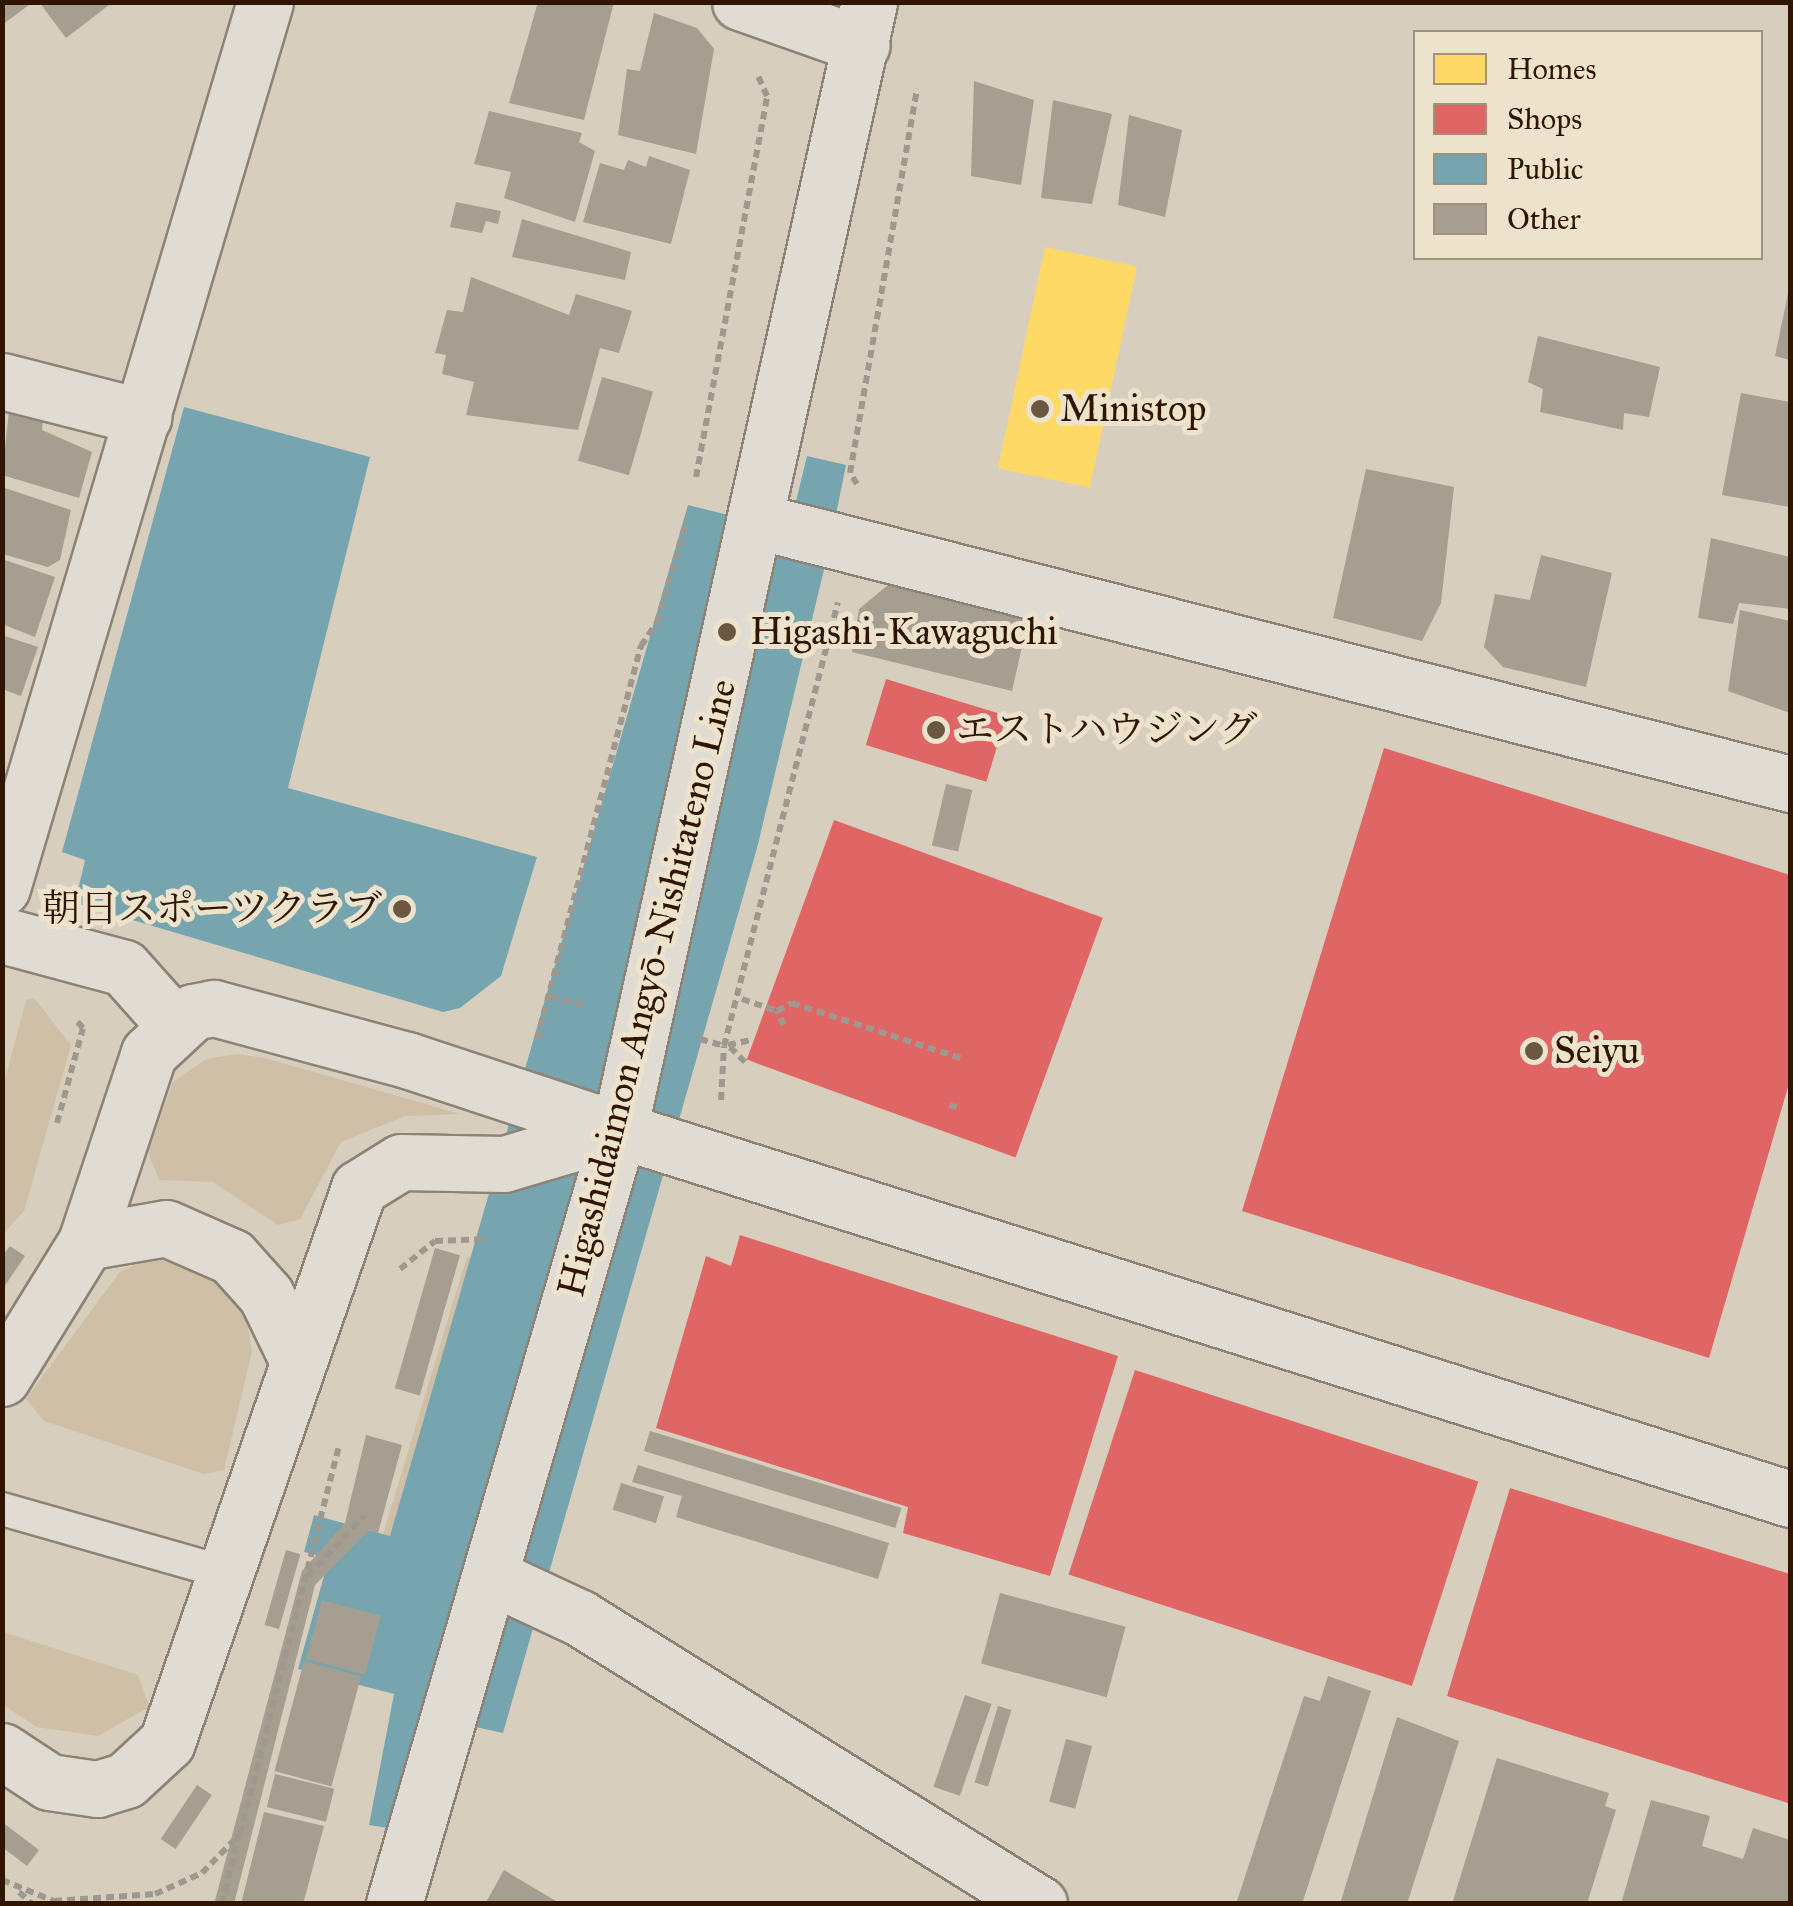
<!DOCTYPE html>
<html>
<head>
<meta charset="utf-8">
<style>
	body { margin:0 }
	#map { position:relative; width:1793px; height:1906px; overflow:hidden; background:#d8cebd; font-family:"IM FELL Great Primer","Noto Serif JP",serif }
	div>[style] { position:absolute }
	.green>* { inset:0; background:#cebfa6 }
	.homes>* { inset:0; background:#ffd966; transform-origin:0 0 }
	.shops>* { inset:0; background:#e06666; transform-origin:0 0 }
	.public>* { inset:0; background:#76a5af }
	.building>* { inset:0; background:#a69e90; transform-origin:0 0 }
	.path>* { height:6px; margin-top:-3px; transform-origin:0; background:repeating-linear-gradient(90deg,#9e988f 0 8px,transparent 0 13px) }
	.roads { filter:drop-shadow(2px 0 #8c8376) drop-shadow(-2px 0 #8c8376) drop-shadow(0 2px #8c8376) drop-shadow(0 -2px #8c8376) }
	.service>* { height:32px; margin:-16px; padding:0 16px; transform-origin:16px; border-radius:16px; background:#e0dcd3 }
	.minor>* { height:55px; margin:-27.5px; padding:0 27.5px; transform-origin:27.5px; border-radius:27.5px; background:#e0dcd3 }
	.tertiary>* { height:55px; margin:-27.5px; padding:0 27.5px; transform-origin:27.5px; border-radius:27.5px; background:#e0dcd3 }
	.secondary>* { height:55px; margin:-27.5px; padding:0 27.5px; transform-origin:27.5px; border-radius:27.5px; background:#e0dcd3 }
	.dots>* { width:28px; height:28px; translate:-50% -50%; box-sizing:border-box; border:5px solid #ede2cc; border-radius:50% }
	span { translate:-50% -50%; white-space:nowrap; text-align:center; line-height:1.15; -webkit-text-stroke:10px #ede2cc; paint-order:stroke }
	.poi-label { font-size:38px; color:#301600 }
	.left { translate:0 -50%; text-align:left }
	.right { translate:-100% -50%; text-align:right }
	.street-label { font-size:38px; color:#301600 }
	.frame { position:absolute; inset:0; border:5px solid #301600; pointer-events:none }
	.legend { position:absolute; left:1413px; top:30px; width:350px; height:230px; box-sizing:border-box; background:#ede2cc; border:2px solid #a1907a; margin:0; padding:12px 18px; list-style:none; font-size:30px; color:#301600 }
	.legend li { display:flex; align-items:center; gap:20px; height:50px }
	.legend b { width:50px; border:2px solid #a1907a }
</style>
</head>
<body>
<div id="map">
	<div class="green">
		<div style="clip-path:polygon(34px 998px,71px 1045px,24px 1211px,3px 1234px,3px 1087px,26px 1000px)"></div>
		<div style="clip-path:polygon(238px 1054px,265px 1058px,460px 1114px,405px 1116px,341px 1142px,300px 1219px,278px 1225px,213px 1182px,159px 1180px,148px 1152px,173px 1082px,206px 1059px)"></div>
		<div style="clip-path:polygon(467px 1256px,479px 1266px,386px 1609px,363px 1601px)"></div>
		<div style="clip-path:polygon(148px 1257px,174px 1257px,217px 1280px,245px 1311px,252px 1351px,224px 1470px,204px 1474px,44px 1421px,26px 1399px,119px 1273px)"></div>
		<div style="clip-path:polygon(3px 1632px,138px 1675px,149px 1707px,98px 1736px,37px 1727px,3px 1705px)"></div>
	</div>
	<div class="homes">
		<div style="left:1045px;top:247px;width:94px;height:226px;rotate:12deg"></div>
	</div>
	<div class="shops">
		<div style="left:886px;top:679px;width:126px;height:69px;rotate:17deg"></div>
		<div style="clip-path:polygon(1384px 748px,1790px 875px,1790px 1080px,1709px 1358px,1242px 1211px)"></div>
		<div style="left:834px;top:820px;width:286px;height:255px;rotate:20deg"></div>
		<div style="clip-path:polygon(740px 1235px,1118px 1356px,1050px 1576px,903px 1533px,908px 1507px,656px 1428px,706px 1256px,731px 1266px)"></div>
		<div style="left:1135px;top:1370px;width:361px;height:215px;rotate:18deg"></div>
		<div style="clip-path:polygon(1510px 1488px,1790px 1574px,1788px 1803px,1447px 1696px)"></div>
	</div>
	<div class="public">
		<div style="clip-path:polygon(184px 407px,370px 457px,288px 788px,537px 857px,501px 976px,460px 1008px,443px 1012px,75px 903px,85px 860px,62px 852px)"></div>
		<div style="clip-path:polygon(807px 456px,846px 465px,829px 549px,757px 848px,503px 1733px,457px 1723px,433px 1835px,369px 1825px,394px 1694px,298px 1669px,329px 1558px,304px 1552px,314px 1515px,390px 1536px,688px 505px,789px 530px)"></div>
	</div>
	<div class="building">
		<div style="clip-path:polygon(2px 2px,33px 2px,2px 25px)"></div>
		<div style="clip-path:polygon(39px 2px,113px 2px,66px 38px)"></div>
		<div style="clip-path:polygon(538px 2px,614px 2px,584px 120px,509px 103px)"></div>
		<div style="clip-path:polygon(654px 13px,697px 28px,714px 49px,696px 154px,618px 135px,627px 69px,640px 71px)"></div>
		<div style="clip-path:polygon(974px 81px,1034px 100px,1021px 185px,971px 176px)"></div>
		<div style="clip-path:polygon(1053px 100px,1112px 114px,1092px 204px,1041px 198px)"></div>
		<div style="clip-path:polygon(489px 111px,582px 133px,579px 142px,595px 151px,575px 222px,504px 198px,511px 172px,474px 164px)"></div>
		<div style="clip-path:polygon(1129px 115px,1182px 130px,1165px 217px,1118px 205px)"></div>
		<div style="clip-path:polygon(649px 156px,690px 170px,671px 244px,583px 222px,600px 163px,624px 170px,628px 160px,646px 167px)"></div>
		<div style="clip-path:polygon(456px 202px,501px 211px,498px 224px,486px 221px,482px 233px,450px 227px)"></div>
		<div style="clip-path:polygon(522px 219px,631px 252px,625px 280px,512px 257px)"></div>
		<div style="clip-path:polygon(471px 277px,569px 315px,576px 294px,632px 311px,619px 353px,600px 348px,578px 430px,466px 415px,474px 382px,442px 374px,446px 355px,435px 353px,447px 310px,463px 312px)"></div>
		<div style="clip-path:polygon(1789px 289px,1790px 290px,1790px 360px,1775px 356px)"></div>
		<div style="clip-path:polygon(1538px 336px,1660px 367px,1649px 417px,1624px 413px,1623px 430px,1540px 412px,1543px 389px,1528px 382px)"></div>
		<div style="left:602px;top:377px;width:53px;height:87px;rotate:16deg"></div>
		<div style="clip-path:polygon(1741px 393px,1790px 402px,1790px 507px,1722px 495px)"></div>
		<div style="clip-path:polygon(9px 411px,43px 419px,42px 430px,92px 452px,79px 498px,2px 475px)"></div>
		<div style="clip-path:polygon(1366px 469px,1454px 487px,1441px 603px,1422px 641px,1333px 618px)"></div>
		<div style="clip-path:polygon(2px 487px,71px 510px,60px 560px,48px 567px,2px 554px)"></div>
		<div style="clip-path:polygon(1711px 538px,1790px 557px,1790px 609px,1739px 603px,1733px 624px,1698px 618px)"></div>
		<div style="clip-path:polygon(1541px 555px,1612px 573px,1586px 687px,1503px 667px,1484px 647px,1495px 594px,1530px 600px)"></div>
		<div style="clip-path:polygon(2px 559px,55px 577px,35px 637px,2px 624px)"></div>
		<div style="clip-path:polygon(888px 585px,1028px 620px,1012px 691px,852px 652px,859px 609px)"></div>
		<div style="clip-path:polygon(1740px 610px,1790px 621px,1790px 713px,1728px 691px)"></div>
		<div style="clip-path:polygon(2px 635px,38px 647px,21px 696px,2px 689px)"></div>
		<div style="left:946px;top:784px;width:27px;height:63px;rotate:13deg"></div>
		<div style="clip-path:polygon(10px 1246px,25px 1256px,2px 1290px,2px 1256px)"></div>
		<div style="left:435px;top:1248px;width:26px;height:146px;rotate:16deg"></div>
		<div style="left:650px;top:1431px;width:263px;height:21px;rotate:17deg"></div>
		<div style="clip-path:polygon(366px 1435px,402px 1445px,378px 1533px,369px 1530px,315px 1585px,234px 1904px,214px 1904px,302px 1571px,345px 1523px)"></div>
		<div style="clip-path:polygon(638px 1465px,889px 1543px,878px 1579px,676px 1517px,682px 1496px,632px 1482px)"></div>
		<div style="left:621px;top:1483px;width:45px;height:28px;rotate:17deg"></div>
		<div style="left:286px;top:1550px;width:15px;height:78px;rotate:16deg"></div>
		<div style="left:1000px;top:1593px;width:130px;height:73px;rotate:15deg"></div>
		<div style="left:322px;top:1600px;width:61px;height:61px;rotate:15deg"></div>
		<div style="left:304px;top:1661px;width:59px;height:114px;rotate:15deg"></div>
		<div style="clip-path:polygon(1328px 1676px,1371px 1691px,1302px 1904px,1236px 1904px,1304px 1696px,1320px 1701px)"></div>
		<div style="left:965px;top:1695px;width:28px;height:97px;rotate:19deg"></div>
		<div style="left:998px;top:1706px;width:14px;height:80px;rotate:17deg"></div>
		<div style="clip-path:polygon(1397px 1717px,1459px 1741px,1407px 1904px,1340px 1904px)"></div>
		<div style="left:1066px;top:1739px;width:27px;height:65px;rotate:15deg"></div>
		<div style="clip-path:polygon(1497px 1758px,1609px 1793px,1605px 1806px,1616px 1810px,1587px 1904px,1452px 1904px)"></div>
		<div style="left:275px;top:1774px;width:61px;height:34px;rotate:14deg"></div>
		<div style="left:197px;top:1785px;width:18px;height:65px;rotate:34deg"></div>
		<div style="clip-path:polygon(1651px 1800px,1710px 1816px,1702px 1846px,1743px 1859px,1753px 1828px,1790px 1840px,1790px 1904px,1621px 1904px)"></div>
		<div style="clip-path:polygon(264px 1812px,324px 1826px,303px 1904px,241px 1904px)"></div>
		<div style="clip-path:polygon(2px 1822px,39px 1850px,27px 1866px,2px 1847px)"></div>
		<div style="clip-path:polygon(504px 1870px,561px 1904px,485px 1904px)"></div>
	</div>
	<div class="path">
		<div style="left:696px;top:477px;width:388px;rotate:-79.4deg"></div>
		<div style="left:767px;top:96px;width:24px;rotate:-114deg"></div>
		<div style="left:857px;top:484px;width:13px;rotate:-122deg"></div>
		<div style="left:850px;top:473px;width:390px;rotate:-80.1deg"></div>
		<div style="left:550px;top:996px;width:38px;rotate:15deg"></div>
		<div style="left:742px;top:999px;width:37px;rotate:19deg"></div>
		<div style="left:784px;top:1025px;width:16px;rotate:-117deg"></div>
		<div style="left:777px;top:1011px;width:17px;rotate:-28deg"></div>
		<div style="left:792px;top:1003px;width:180px;rotate:18.1deg"></div>
		<div style="left:537px;top:1039px;width:407px;rotate:-75.2deg"></div>
		<div style="left:641px;top:646px;width:29px;rotate:-56deg"></div>
		<div style="left:657px;top:622px;width:107px;rotate:-73.8deg"></div>
		<div style="left:700px;top:1039px;width:25px;rotate:16deg"></div>
		<div style="left:745px;top:1062px;width:24px;rotate:-135deg"></div>
		<div style="left:728px;top:1045px;width:25px;rotate:-12deg"></div>
		<div style="left:721px;top:1100px;width:54px;rotate:-86.8deg"></div>
		<div style="left:724px;top:1046px;width:458px;rotate:-75.6deg"></div>
		<div style="left:949px;top:1105px;width:10px;rotate:17deg"></div>
		<div style="left:57px;top:1123px;width:98px;rotate:-74.7deg"></div>
		<div style="left:83px;top:1028px;width:9px;rotate:-131deg"></div>
		<div style="left:400px;top:1269px;width:45px;rotate:-38.7deg"></div>
		<div style="left:435px;top:1241px;width:53px;rotate:-2.2deg"></div>
		<div style="left:308px;top:1576px;width:82px;rotate:-47deg"></div>
		<div style="left:2px;top:1880px;width:56px;rotate:22deg"></div>
		<div style="left:54px;top:1901px;width:101px;rotate:-4deg"></div>
		<div style="left:155px;top:1894px;width:51px;rotate:-24.1deg"></div>
		<div style="left:202px;top:1873px;width:54px;rotate:-45.7deg"></div>
		<div style="left:240px;top:1834px;width:401px;rotate:-75.7deg"></div>
		<div style="left:19px;top:1892px;width:18px;rotate:43deg"></div>
		<div style="left:222px;top:1904px;width:71px;rotate:-76.2deg"></div>
	</div>
	<div class="roads">
		<div class="service">
			<div style="left:2px;top:1509px;width:234px;rotate:15.9deg"></div>
		</div>
		<div class="minor">
			<div style="left:740px;top:2px;width:129px;rotate:19.4deg"></div>
			<div style="left:2px;top:381px;width:146px;rotate:14.3deg"></div>
			<div style="left:761px;top:522px;width:1062px;rotate:14.28deg"></div>
			<div style="left:2px;top:888px;width:924px;rotate:-73.47deg"></div>
			<div style="left:2px;top:935px;width:126px;rotate:15.1deg"></div>
			<div style="left:124px;top:968px;width:74px;rotate:48.3deg"></div>
			<div style="left:86px;top:1242px;width:81px;rotate:-9.9deg"></div>
			<div style="left:166px;top:1228px;width:72px;rotate:23.7deg"></div>
			<div style="left:232px;top:1257px;width:51px;rotate:48.2deg"></div>
			<div style="left:266px;top:1295px;width:67px;rotate:64.2deg"></div>
			<div style="left:2px;top:1378px;width:160px;rotate:-58.3deg"></div>
			<div style="left:86px;top:1242px;width:199px;rotate:-71.6deg"></div>
			<div style="left:149px;top:1053px;width:60px;rotate:-43deg"></div>
			<div style="left:193px;top:1012px;width:21px;rotate:-11deg"></div>
			<div style="left:214px;top:1008px;width:200px;rotate:15.1deg"></div>
			<div style="left:407px;top:1060px;width:223px;rotate:18.3deg"></div>
			<div style="left:490px;top:1576px;width:99px;rotate:25deg"></div>
			<div style="left:580px;top:1618px;width:541px;rotate:31.93deg"></div>
			<div style="left:2px;top:1751px;width:56px;rotate:33.4deg"></div>
			<div style="left:49px;top:1782px;width:49px;rotate:8.3deg"></div>
			<div style="left:97px;top:1789px;width:30px;rotate:-17deg"></div>
			<div style="left:126px;top:1780px;width:56px;rotate:-42.8deg"></div>
			<div style="left:167px;top:1742px;width:586px;rotate:-70.89deg"></div>
			<div style="left:359px;top:1188px;width:49px;rotate:-31.8deg"></div>
			<div style="left:401px;top:1162px;width:103px;rotate:1.1deg"></div>
			<div style="left:504px;top:1164px;width:120px;rotate:-16.5deg"></div>
		</div>
		<div class="tertiary">
			<div style="left:619px;top:1130px;width:1228px;rotate:17.49deg"></div>
		</div>
		<div class="secondary">
			<div style="left:394px;top:1904px;width:806px;rotate:-73.79deg"></div>
			<div style="left:619px;top:1130px;width:1155px;rotate:-77.5deg"></div>
		</div>
	</div>
	<div class="dots">
		<div style="left:1040px;top:409px;background:#6b5642"></div>
		<div style="left:727px;top:632px;background:#6b5642"></div>
		<div style="left:936px;top:730px;background:#6b5642"></div>
		<div style="left:402px;top:909px;background:#6b5642"></div>
		<div style="left:1534px;top:1051px;background:#6b5642"></div>
	</div>
	<div class="poi-label">
		<span class="left" style="left:1060px;top:409px">Ministop</span>
		<span class="left" style="left:750px;top:632px">Higashi-Kawaguchi</span>
		<span class="left" style="left:956px;top:730px">エストハウジング</span>
		<span class="right" style="left:382px;top:909px">朝日スポーツクラブ</span>
		<span class="left" style="left:1554px;top:1051px">Seiyu</span>
	</div>
	<div class="street-label">
		<span style="left:647px;top:988px;rotate:-76deg">Higashidaimon Angyō-Nishitateno Line</span>
	</div>
	<div class="frame"></div>
	<ul class="legend">
	<li><b style="height:28px;background:#ffd966"></b>Homes</li>
	<li><b style="height:28px;background:#e06666"></b>Shops</li>
	<li><b style="height:28px;background:#76a5af"></b>Public</li>
	<li><b style="height:28px;background:#a69e90"></b>Other</li>
	</ul>
</div>
</body>
</html>
